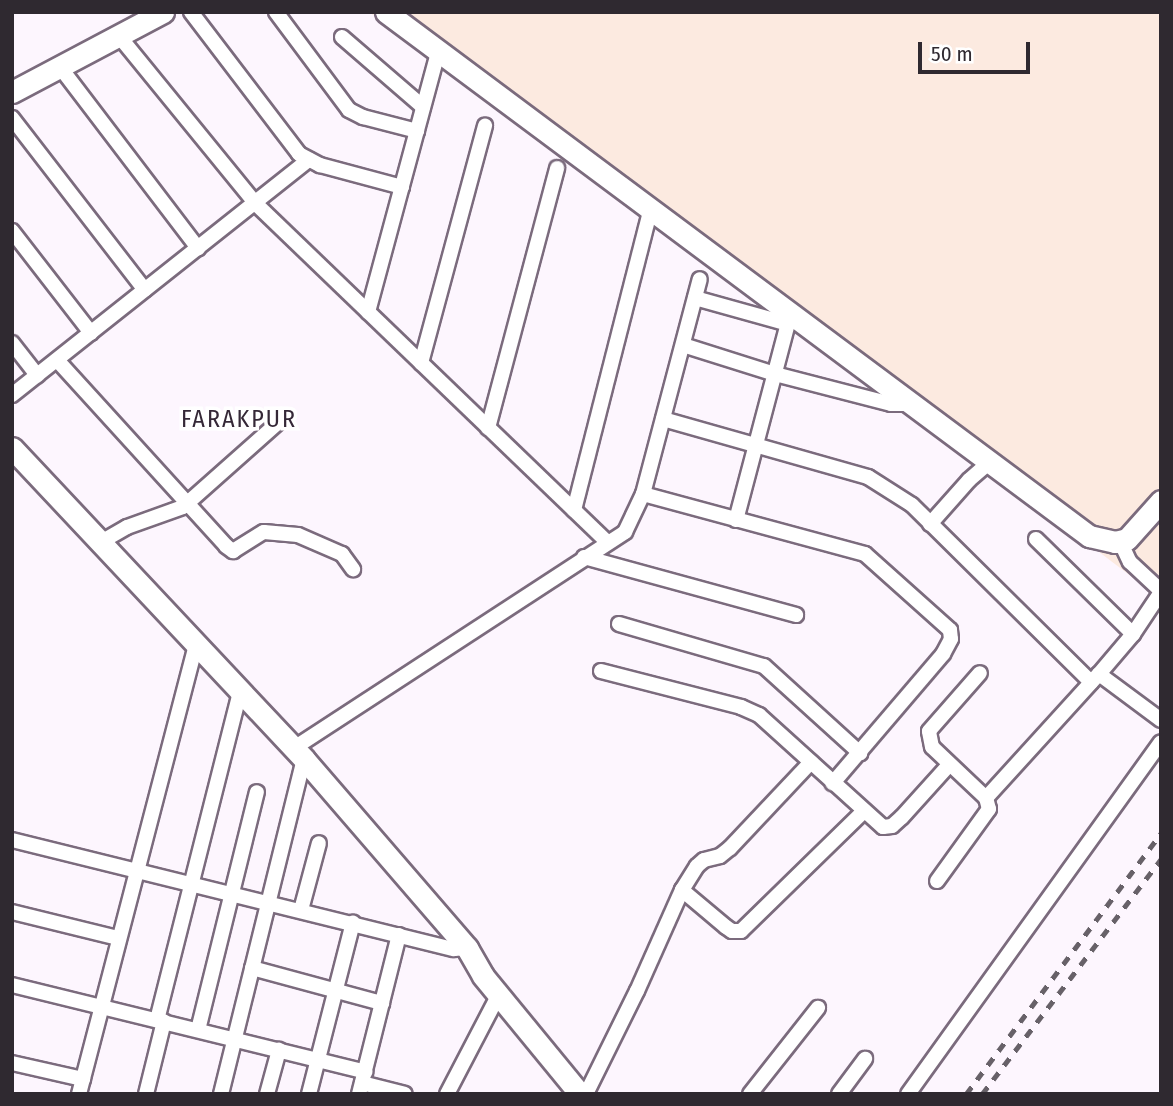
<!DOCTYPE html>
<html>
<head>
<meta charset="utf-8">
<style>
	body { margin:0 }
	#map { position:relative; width:1173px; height:1106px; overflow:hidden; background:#fdf6fe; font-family:"Fira Sans Condensed",sans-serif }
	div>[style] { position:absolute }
	.industrial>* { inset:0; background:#fceae0 }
	.roads { filter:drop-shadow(2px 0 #7b6b7d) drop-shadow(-2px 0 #7b6b7d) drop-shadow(0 2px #7b6b7d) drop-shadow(0 -2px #7b6b7d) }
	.street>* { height:14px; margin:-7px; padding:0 7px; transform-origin:7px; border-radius:7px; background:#fff }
	.secondary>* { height:21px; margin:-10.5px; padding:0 10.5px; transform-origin:10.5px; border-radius:10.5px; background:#fff }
	.rail>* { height:4.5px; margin-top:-2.25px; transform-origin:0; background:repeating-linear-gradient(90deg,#676168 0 9px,transparent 0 18px) }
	span { translate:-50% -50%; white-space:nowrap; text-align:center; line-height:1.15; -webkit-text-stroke:7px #fff; paint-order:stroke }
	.quarter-label { font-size:24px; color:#352837; letter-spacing:2px }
	.frame { position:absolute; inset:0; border:14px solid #2f2930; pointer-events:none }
	.scale { position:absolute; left:918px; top:42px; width:112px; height:32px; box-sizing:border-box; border:4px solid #2f2930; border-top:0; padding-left:9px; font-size:21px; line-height:24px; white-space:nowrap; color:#2f2930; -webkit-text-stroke:5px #fff; paint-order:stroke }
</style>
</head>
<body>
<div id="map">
	<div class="industrial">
		<div style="clip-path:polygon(369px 12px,1161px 12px,1161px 599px,887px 391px)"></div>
	</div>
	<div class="roads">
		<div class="street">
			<div style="left:191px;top:12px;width:178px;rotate:52.7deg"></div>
			<div style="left:299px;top:154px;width:24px;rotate:28deg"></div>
			<div style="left:320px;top:165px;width:85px;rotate:15deg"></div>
			<div style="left:276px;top:12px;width:122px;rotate:53.3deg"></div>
			<div style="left:349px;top:110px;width:16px;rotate:27deg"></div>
			<div style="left:363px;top:117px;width:56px;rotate:14.5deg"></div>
			<div style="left:119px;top:36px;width:215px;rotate:50.8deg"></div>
			<div style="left:255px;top:203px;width:489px;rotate:43.9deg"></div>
			<div style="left:342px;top:37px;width:107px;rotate:40.8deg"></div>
			<div style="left:60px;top:67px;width:228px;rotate:52.7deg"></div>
			<div style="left:12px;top:118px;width:217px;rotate:52.3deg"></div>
			<div style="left:12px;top:231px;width:129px;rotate:52.2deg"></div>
			<div style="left:695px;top:298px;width:97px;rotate:15.6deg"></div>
			<div style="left:368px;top:312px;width:269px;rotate:-74.9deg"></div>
			<div style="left:12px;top:343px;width:41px;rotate:52deg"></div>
			<div style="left:683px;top:345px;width:96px;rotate:17.5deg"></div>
			<div style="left:775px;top:374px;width:120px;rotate:14.5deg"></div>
			<div style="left:891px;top:404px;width:20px"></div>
			<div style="left:57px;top:360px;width:251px;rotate:47.7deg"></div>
			<div style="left:226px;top:546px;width:9px;rotate:36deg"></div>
			<div style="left:233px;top:551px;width:36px;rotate:-32deg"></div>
			<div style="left:264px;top:532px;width:34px;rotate:5deg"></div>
			<div style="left:298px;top:535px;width:48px;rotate:23.4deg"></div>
			<div style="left:342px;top:554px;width:19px;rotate:54deg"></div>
			<div style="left:421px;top:363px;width:246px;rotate:-74.9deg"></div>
			<div style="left:12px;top:395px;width:379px;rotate:-38.4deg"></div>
			<div style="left:663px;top:419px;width:213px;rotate:15.8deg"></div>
			<div style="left:868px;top:477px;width:52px;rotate:32.5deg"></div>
			<div style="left:912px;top:505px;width:252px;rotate:44.7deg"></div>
			<div style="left:488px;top:428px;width:269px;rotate:-75.1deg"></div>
			<div style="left:643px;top:494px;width:230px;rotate:15.1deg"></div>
			<div style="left:865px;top:554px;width:114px;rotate:41.8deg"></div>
			<div style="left:950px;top:630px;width:9px;rotate:84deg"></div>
			<div style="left:951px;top:639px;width:17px;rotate:118deg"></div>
			<div style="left:943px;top:654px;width:170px;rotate:130.5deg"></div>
			<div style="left:574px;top:510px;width:309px;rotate:-75.7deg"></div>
			<div style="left:736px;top:520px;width:212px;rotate:-75.2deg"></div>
			<div style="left:930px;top:524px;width:59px;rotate:-48.4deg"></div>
			<div style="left:969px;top:480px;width:28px;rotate:-41deg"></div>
			<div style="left:1036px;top:539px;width:136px;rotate:44.4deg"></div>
			<div style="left:1120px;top:541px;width:23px;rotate:65deg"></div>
			<div style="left:1130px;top:562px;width:42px;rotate:43.1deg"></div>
			<div style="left:101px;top:542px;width:30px;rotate:-30deg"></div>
			<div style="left:127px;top:527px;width:59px;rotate:-19.7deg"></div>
			<div style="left:183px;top:507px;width:132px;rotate:-41.6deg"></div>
			<div style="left:584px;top:557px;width:220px;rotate:15.3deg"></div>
			<div style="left:619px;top:624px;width:151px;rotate:16.2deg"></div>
			<div style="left:764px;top:666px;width:130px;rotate:42.2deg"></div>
			<div style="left:601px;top:671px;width:145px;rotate:14.4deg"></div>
			<div style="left:741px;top:707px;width:20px;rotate:24deg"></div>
			<div style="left:759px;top:715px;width:167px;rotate:42.1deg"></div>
			<div style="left:883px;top:827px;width:9px;rotate:-6deg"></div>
			<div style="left:892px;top:826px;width:13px;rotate:-42deg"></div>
			<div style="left:902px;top:817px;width:70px;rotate:-47.9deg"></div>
			<div style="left:1099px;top:674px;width:77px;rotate:36.6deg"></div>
			<div style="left:294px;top:748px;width:395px;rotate:-33.1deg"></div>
			<div style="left:625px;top:532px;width:42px;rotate:-64.7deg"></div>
			<div style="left:643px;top:494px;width:222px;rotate:-75.2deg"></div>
			<div style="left:986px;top:798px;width:168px;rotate:-47.7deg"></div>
			<div style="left:1099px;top:674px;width:52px;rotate:-49.6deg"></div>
			<div style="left:1133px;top:634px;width:50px;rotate:-56.3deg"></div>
			<div style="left:12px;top:840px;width:455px;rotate:13.9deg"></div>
			<div style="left:454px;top:949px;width:13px;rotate:-4deg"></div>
			<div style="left:937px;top:881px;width:89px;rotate:-54.2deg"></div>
			<div style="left:989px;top:809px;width:11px;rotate:-105deg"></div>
			<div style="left:986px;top:798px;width:74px;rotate:-136.6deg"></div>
			<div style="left:932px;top:747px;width:16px;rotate:-101deg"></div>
			<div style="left:929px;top:731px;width:77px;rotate:-48.7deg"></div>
			<div style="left:682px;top:890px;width:57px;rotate:40.1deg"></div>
			<div style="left:726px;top:927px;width:7px;rotate:34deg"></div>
			<div style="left:732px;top:931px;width:9px"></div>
			<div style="left:741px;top:931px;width:172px;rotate:-44.3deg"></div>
			<div style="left:301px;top:910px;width:69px;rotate:-75deg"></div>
			<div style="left:12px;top:912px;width:109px;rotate:13.8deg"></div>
			<div style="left:252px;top:968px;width:135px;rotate:15.1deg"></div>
			<div style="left:12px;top:985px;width:364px;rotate:13.8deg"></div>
			<div style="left:157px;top:1020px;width:339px;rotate:-75.8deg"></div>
			<div style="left:198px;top:1030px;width:245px;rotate:-76.1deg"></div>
			<div style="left:12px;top:1063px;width:73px;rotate:12.7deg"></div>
			<div style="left:362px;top:1083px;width:44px;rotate:14.3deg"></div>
			<div style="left:79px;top:1094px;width:465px;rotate:-75.4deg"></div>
			<div style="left:146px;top:1094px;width:75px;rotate:-76.1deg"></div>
			<div style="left:221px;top:1094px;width:345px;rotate:-76.1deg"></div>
			<div style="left:267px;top:1094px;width:46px;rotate:-74.7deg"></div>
			<div style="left:309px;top:1094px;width:177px;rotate:-75.6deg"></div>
			<div style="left:359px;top:1094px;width:164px;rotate:-75.9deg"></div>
			<div style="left:447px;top:1094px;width:110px;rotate:-62.5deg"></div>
			<div style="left:586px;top:1094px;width:115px;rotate:-63.7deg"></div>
			<div style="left:637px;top:991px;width:111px;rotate:-66deg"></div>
			<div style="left:682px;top:890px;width:28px;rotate:-58deg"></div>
			<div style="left:697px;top:866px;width:9px;rotate:-41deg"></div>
			<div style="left:704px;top:860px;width:16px;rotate:-14deg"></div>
			<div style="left:720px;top:856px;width:13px;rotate:-39deg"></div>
			<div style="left:730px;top:848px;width:118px;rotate:-46.7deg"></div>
			<div style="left:750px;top:1094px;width:110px;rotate:-51.7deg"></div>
			<div style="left:839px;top:1094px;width:44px;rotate:-53.4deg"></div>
			<div style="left:908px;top:1094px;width:433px;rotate:-54.3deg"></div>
		</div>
		<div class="secondary">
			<div style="left:386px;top:12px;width:877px;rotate:36.7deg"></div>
			<div style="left:1089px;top:536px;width:27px;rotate:13deg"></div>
			<div style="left:1115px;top:542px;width:12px;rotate:-14deg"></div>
			<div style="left:1127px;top:539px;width:51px;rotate:-48.2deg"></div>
			<div style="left:12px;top:92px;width:171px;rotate:-27.9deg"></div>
			<div style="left:12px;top:448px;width:427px;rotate:46.8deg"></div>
			<div style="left:304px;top:759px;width:250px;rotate:49.2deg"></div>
			<div style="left:467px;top:948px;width:32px;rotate:60deg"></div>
			<div style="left:483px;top:976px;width:153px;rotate:50.6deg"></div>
		</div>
	</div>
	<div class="rail">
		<div style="left:966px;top:1094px;width:326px;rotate:-53.2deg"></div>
		<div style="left:982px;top:1094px;width:295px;rotate:-52.7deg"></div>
	</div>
	<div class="quarter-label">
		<span style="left:239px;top:420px">FARAKPUR</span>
	</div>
	<div class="frame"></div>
	<div class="scale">50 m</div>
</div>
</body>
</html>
